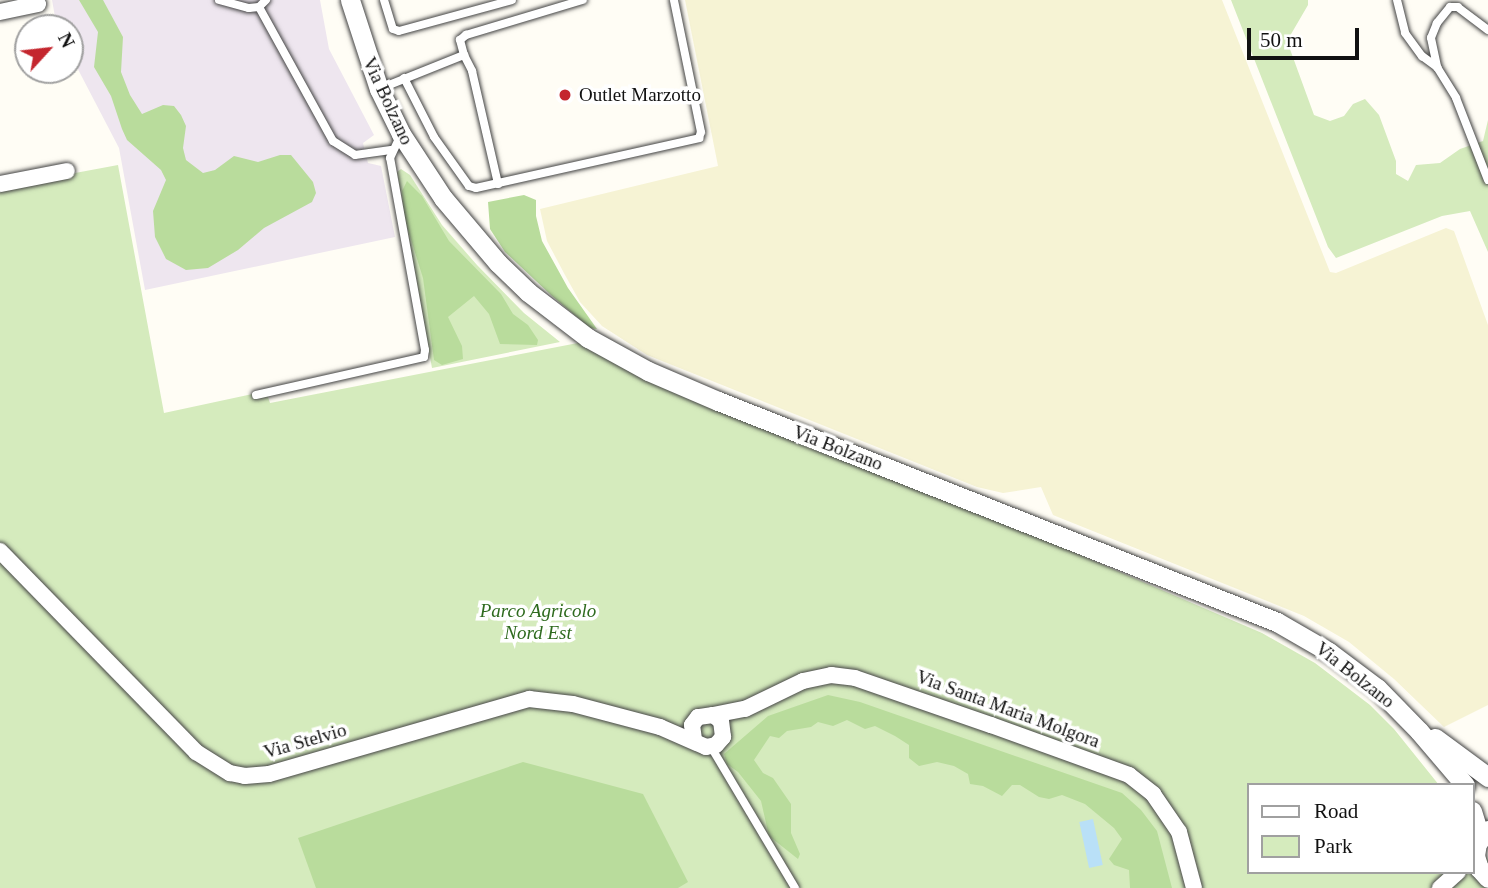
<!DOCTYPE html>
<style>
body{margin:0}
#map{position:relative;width:1488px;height:888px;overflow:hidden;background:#fffdf5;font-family:Georgia,serif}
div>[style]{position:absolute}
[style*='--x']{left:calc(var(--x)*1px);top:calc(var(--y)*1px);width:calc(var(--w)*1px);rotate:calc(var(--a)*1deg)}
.industrial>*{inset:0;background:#eee6ef}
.farmland>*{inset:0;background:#f6f3d4}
.green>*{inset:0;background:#d5ebbd}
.forest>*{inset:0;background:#b9dc9c}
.water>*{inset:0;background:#b9e0f7;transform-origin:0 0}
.roads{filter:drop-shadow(0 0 2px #444) drop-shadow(0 0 2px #444)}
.service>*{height:8px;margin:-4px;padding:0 4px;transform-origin:4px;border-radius:4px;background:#fff}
.minor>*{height:16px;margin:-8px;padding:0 8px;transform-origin:8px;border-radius:8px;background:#fff}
.tertiary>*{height:19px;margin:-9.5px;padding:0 9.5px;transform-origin:9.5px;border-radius:9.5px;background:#fff}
.dots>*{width:19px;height:19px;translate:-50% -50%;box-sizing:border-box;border:4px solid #fff;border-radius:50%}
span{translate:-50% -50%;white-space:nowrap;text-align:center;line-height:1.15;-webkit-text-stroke:7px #fff;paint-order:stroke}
.poi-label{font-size:19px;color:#111}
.left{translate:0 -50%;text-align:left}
.street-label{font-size:19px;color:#111}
.park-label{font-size:19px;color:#2f6b1f;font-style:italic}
.legend{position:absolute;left:1247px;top:783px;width:228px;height:91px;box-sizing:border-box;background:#fff;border:2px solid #a0a0a0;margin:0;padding:9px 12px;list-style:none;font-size:21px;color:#111}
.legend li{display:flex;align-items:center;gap:14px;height:35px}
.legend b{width:35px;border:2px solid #a0a0a0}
.north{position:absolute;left:14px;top:14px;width:70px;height:70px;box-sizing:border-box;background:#fff;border:2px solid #a0a0a0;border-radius:50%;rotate:63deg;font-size:19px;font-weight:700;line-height:28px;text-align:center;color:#111}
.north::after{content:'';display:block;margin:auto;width:24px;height:32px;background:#c4262e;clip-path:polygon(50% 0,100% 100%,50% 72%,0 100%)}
.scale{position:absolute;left:1247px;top:28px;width:112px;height:32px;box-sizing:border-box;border:4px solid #111;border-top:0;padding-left:9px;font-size:21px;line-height:24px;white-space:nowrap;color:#111;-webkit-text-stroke:5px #fff;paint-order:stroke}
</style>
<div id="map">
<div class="industrial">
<i style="clip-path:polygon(52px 0,320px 0,329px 49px,374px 135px,363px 143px,368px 163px,381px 166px,395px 237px,145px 290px,119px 148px,70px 54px,70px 28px,57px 28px)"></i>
</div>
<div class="farmland">
<i style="clip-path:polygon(685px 0,1222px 0,1330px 272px,1336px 273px,1446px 228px,1454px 231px,1488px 325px,1488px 705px,1444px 727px,1394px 679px,1349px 642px,1304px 616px,1053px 515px,1041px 487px,1003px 493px,977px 487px,647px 355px,602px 326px,580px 302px,565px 275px,547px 241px,540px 209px,718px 166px)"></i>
</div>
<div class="green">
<i style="clip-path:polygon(1231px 0,1308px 0,1308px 5px,1287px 41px,1314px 115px,1330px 121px,1344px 116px,1353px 104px,1365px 99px,1379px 115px,1396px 161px,1396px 174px,1408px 181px,1416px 165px,1440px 163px,1460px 149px,1483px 141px,1488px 120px,1488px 252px,1470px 211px,1442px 216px,1336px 258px,1328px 247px)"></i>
<i style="clip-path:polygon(118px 165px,164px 413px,266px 391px,270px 403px,583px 342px,1262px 633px,1315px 663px,1370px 705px,1394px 729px,1439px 785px,1248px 785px,1248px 872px,1472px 872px,1472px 835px,1488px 860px,1488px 888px,0 888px,0 187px)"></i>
<i style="clip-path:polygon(401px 169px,410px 175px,442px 225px,477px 265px,524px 313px,560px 342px,432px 368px,397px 172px)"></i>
</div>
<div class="forest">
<i style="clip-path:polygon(79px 0,103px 0,123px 37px,121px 72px,130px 95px,142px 114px,163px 105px,174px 106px,181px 115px,186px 126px,183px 148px,186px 160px,203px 173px,215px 170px,234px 156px,258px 162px,280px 155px,291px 155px,313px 182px,316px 193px,312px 202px,264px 228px,238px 250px,208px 268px,186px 270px,166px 259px,155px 237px,153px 211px,166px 180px,161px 170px,127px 140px,122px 129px,111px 96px,94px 67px,98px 32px)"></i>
<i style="clip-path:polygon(407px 181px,422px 196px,449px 241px,501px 294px,513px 314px,528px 325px,538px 340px,537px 345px,500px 344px,489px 314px,474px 296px,448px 317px,462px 346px,463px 359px,442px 365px,434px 360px,423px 278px,404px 217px,402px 191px)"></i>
<i style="clip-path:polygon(524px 195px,536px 200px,536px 216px,542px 241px,568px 288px,597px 329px,590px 328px,552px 296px,505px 252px,490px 229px,488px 202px)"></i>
<i style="clip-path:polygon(828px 695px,860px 702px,1122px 793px,1141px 810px,1157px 831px,1172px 888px,1130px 888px,1129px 870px,1114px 865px,1109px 859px,1122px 839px,1114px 828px,1085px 804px,1062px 795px,1049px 799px,1039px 797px,1020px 785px,1012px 785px,1002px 796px,983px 786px,970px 784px,968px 774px,954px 766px,937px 762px,919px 766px,909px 758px,909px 745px,895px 736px,875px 726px,865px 729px,847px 720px,833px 726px,818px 722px,811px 727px,787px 731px,779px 738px,770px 736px,754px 760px,763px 773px,773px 778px,791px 804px,791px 833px,800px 854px,798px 859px,769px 836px,761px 801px,738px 772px,727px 764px,724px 754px,768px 716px)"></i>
<i style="clip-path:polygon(523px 762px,643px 794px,688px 882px,678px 888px,316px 888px,298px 838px)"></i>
</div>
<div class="water">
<i style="left:1093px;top:819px;width:47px;height:14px;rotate:78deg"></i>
</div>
<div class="roads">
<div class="service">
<i style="--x:219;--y:0;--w:31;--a:15"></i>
<i style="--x:249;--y:8;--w:10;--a:-6"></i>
<i style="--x:259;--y:7;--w:10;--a:-45"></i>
<i style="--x:384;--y:0;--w:30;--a:73"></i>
<i style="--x:393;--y:29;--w:6;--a:18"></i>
<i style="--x:399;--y:31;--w:117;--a:-15.3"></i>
<i style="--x:1397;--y:0;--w:34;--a:76"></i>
<i style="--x:1405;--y:33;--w:29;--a:54"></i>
<i style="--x:1422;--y:56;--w:19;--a:36"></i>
<i style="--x:259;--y:7;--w:153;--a:61.1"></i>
<i style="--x:333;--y:141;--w:26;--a:32"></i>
<i style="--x:355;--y:155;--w:36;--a:-8"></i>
<i style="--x:1488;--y:30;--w:38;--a:-143"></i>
<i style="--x:1458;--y:7;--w:8;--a:180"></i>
<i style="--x:1450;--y:7;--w:21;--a:129"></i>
<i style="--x:1437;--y:23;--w:16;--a:112"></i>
<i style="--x:1431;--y:38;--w:30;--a:78"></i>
<i style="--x:1437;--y:67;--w:36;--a:58"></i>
<i style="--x:1456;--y:98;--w:88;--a:68.7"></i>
<i style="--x:464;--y:55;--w:18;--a:63"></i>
<i style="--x:472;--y:71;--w:116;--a:77"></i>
<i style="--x:404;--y:78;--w:66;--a:63"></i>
<i style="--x:434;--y:137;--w:60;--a:54.5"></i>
<i style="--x:469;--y:186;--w:7;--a:16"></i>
<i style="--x:476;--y:188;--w:229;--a:-12.6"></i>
<i style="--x:699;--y:138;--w:6;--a:-72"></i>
<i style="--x:701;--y:132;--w:135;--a:-101.6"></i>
<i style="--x:379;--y:89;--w:92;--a:-21.8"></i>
<i style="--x:464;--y:55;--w:16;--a:-105"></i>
<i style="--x:460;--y:40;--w:8;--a:-40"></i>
<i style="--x:466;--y:35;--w:122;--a:-16.7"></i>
<i style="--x:256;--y:395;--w:172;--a:-12.7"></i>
<i style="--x:424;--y:357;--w:7;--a:-82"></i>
<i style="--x:425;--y:350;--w:195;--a:-100.3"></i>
<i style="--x:390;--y:158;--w:23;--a:-65"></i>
<i style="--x:711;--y:747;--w:164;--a:59.2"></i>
</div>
<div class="minor">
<i style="--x:0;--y:12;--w:39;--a:-12"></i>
<i style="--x:0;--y:184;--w:68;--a:-11"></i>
<i style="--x:0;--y:551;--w:281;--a:45.7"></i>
<i style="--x:196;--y:752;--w:40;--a:32"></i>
<i style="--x:230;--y:773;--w:15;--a:11"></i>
<i style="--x:245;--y:776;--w:24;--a:-5"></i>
<i style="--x:269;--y:774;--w:271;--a:-16.1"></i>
<i style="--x:529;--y:699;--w:44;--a:6.5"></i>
<i style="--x:573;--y:704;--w:90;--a:14.8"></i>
<i style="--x:660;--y:727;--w:50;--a:23.5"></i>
<i style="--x:706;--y:747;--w:10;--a:-11"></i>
<i style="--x:716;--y:745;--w:11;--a:-49"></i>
<i style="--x:723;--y:737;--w:16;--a:-97"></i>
<i style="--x:721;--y:721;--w:10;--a:-143"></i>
<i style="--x:713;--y:715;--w:15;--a:172"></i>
<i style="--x:698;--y:717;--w:10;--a:127"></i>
<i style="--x:692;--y:725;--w:15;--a:82"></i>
<i style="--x:713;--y:715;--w:33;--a:-11"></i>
<i style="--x:745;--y:709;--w:64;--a:-25.8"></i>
<i style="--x:803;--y:681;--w:29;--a:-12"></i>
<i style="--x:831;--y:675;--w:24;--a:7"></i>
<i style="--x:855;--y:678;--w:144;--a:19.1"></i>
<i style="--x:991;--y:725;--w:147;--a:19.9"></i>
<i style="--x:1129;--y:775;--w:31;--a:38"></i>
<i style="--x:1153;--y:794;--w:46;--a:55.6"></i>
<i style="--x:1179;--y:832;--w:58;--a:75"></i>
<i style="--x:1440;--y:888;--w:24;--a:-42"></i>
</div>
<div class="tertiary">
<i style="--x:350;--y:0;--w:94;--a:72"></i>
<i style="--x:379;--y:89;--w:50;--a:63.9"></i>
<i style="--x:401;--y:134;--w:77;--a:56.7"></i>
<i style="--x:443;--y:198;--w:85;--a:49.8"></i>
<i style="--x:498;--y:263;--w:42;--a:44"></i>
<i style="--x:528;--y:292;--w:76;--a:37.5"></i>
<i style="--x:588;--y:338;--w:68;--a:28.8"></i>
<i style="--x:648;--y:371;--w:76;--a:23.2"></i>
<i style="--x:718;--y:401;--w:601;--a:21.57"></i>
<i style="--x:1277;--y:622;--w:60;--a:30"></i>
<i style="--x:1329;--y:652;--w:60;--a:36.9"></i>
<i style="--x:1377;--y:688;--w:60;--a:45.7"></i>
<i style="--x:1419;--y:731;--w:71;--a:49.6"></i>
<i style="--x:1435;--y:738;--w:66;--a:36.3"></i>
<i style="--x:1472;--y:811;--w:28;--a:73"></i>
<i style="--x:1488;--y:830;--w:17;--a:130"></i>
<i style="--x:1477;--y:843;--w:13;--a:99"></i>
<i style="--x:1475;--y:856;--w:13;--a:72"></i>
<i style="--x:1479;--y:868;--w:13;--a:48"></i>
</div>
</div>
<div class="dots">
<i style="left:565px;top:95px;background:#c4262e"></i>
</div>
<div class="poi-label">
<span class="left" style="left:579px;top:95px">Outlet Marzotto</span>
</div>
<div class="street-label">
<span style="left:388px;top:101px;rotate:65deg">Via Bolzano</span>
<span style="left:838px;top:448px;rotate:21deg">Via Bolzano</span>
<span style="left:1355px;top:675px;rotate:38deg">Via Bolzano</span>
<span style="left:1008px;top:709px;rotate:20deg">Via Santa Maria Molgora</span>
<span style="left:305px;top:741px;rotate:-16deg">Via Stelvio</span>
</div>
<div class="park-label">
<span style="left:538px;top:622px">Parco Agricolo<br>Nord Est</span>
</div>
<ul class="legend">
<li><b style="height:9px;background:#fff"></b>Road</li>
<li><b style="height:19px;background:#d5ebbd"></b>Park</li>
</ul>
<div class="north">N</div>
<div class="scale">50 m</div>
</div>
